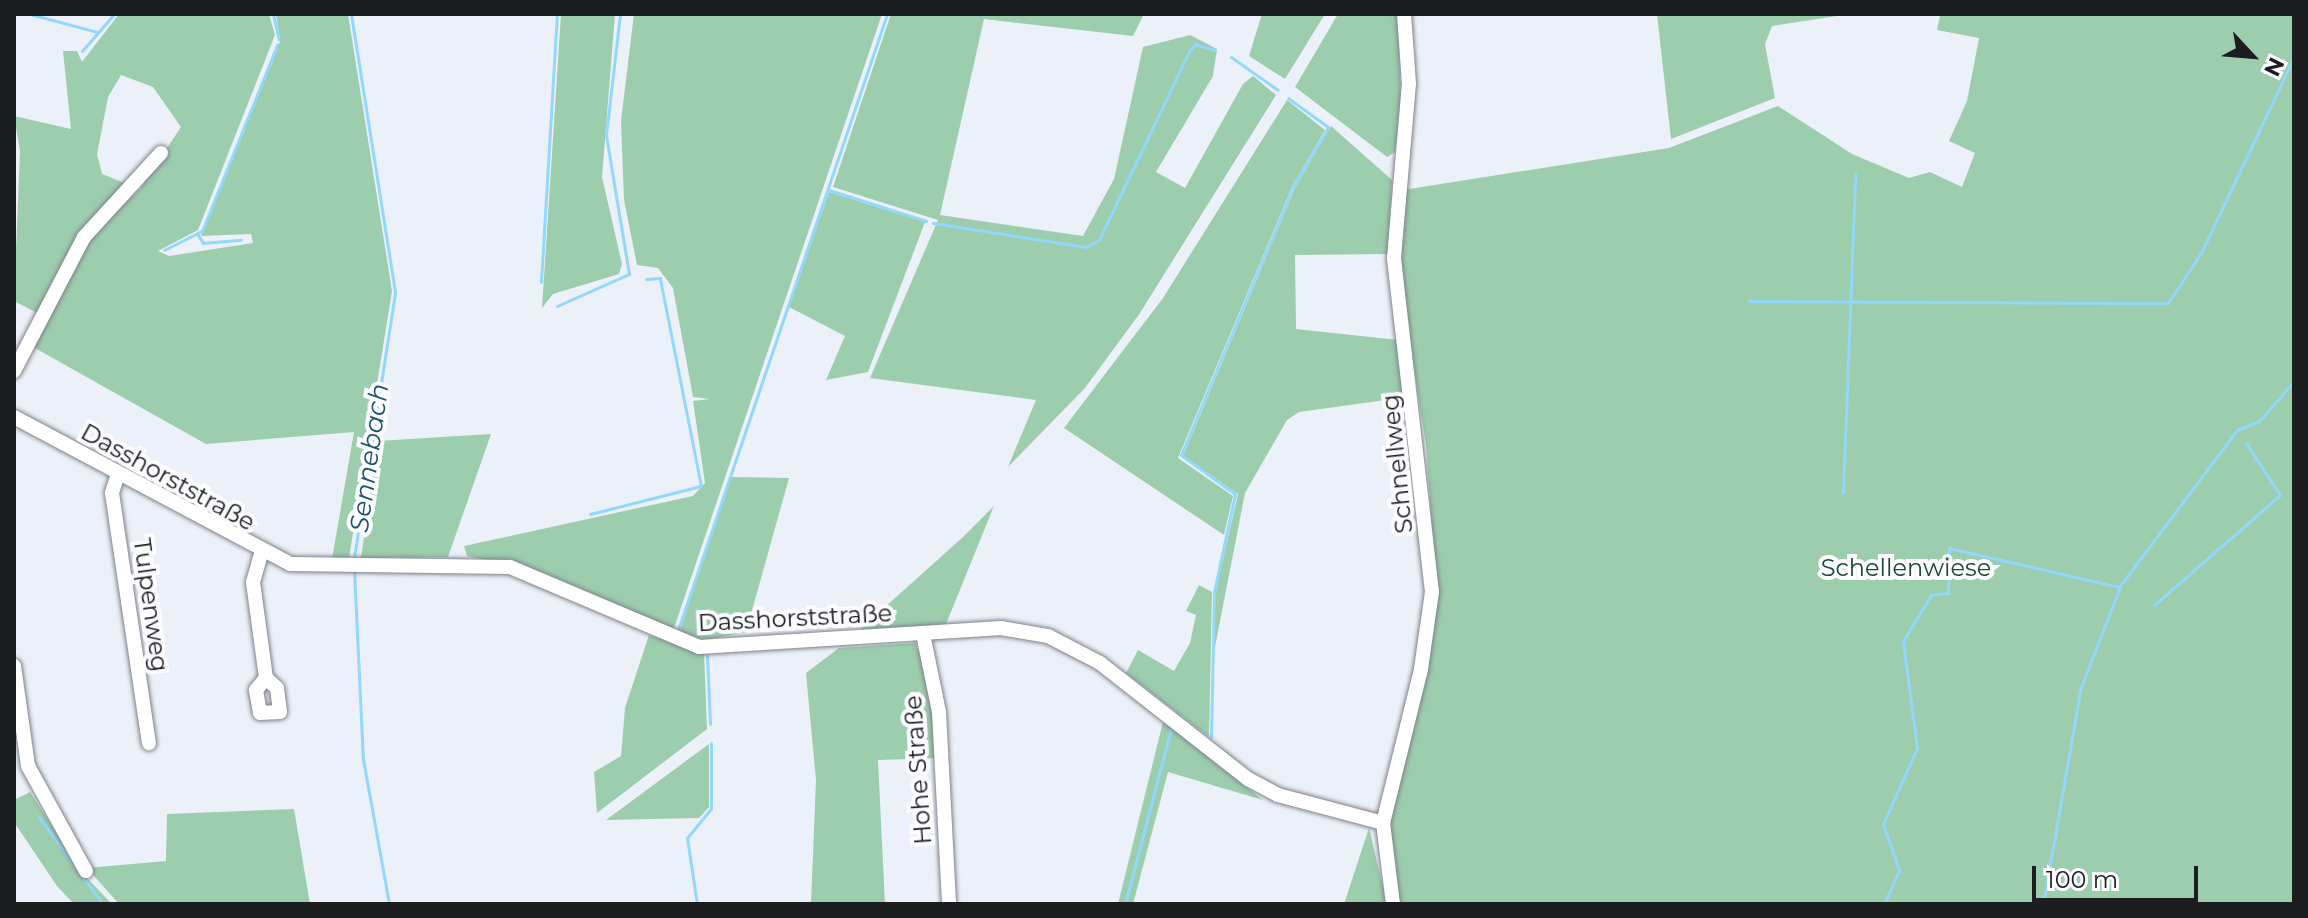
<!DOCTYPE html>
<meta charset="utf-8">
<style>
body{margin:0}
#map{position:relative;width:2308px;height:918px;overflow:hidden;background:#ecf0f9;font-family:Montserrat,sans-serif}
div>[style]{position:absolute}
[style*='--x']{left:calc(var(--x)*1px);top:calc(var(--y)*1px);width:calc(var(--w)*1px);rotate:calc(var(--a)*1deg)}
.green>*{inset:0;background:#9ccdad}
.stream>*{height:3px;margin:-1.5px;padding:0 1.5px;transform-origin:1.5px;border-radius:1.5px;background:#92d8fc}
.roads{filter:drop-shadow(0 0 2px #7e8289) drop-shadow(0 0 2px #7e8289)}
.minor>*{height:14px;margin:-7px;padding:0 7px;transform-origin:7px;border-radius:7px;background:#fff}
span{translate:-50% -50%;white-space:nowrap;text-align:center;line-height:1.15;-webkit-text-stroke:8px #fdfdff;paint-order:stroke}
.street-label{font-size:24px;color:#1b1d1f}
.park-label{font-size:24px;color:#1b4c31}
.water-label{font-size:26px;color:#1b526b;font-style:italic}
.frame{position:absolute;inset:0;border:16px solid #1b1d1f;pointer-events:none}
.north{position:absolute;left:2212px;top:16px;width:80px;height:80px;-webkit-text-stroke:6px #fdfdff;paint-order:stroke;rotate:116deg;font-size:22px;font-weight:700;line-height:32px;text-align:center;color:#1b1d1f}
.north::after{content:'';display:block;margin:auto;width:28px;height:36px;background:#1b1d1f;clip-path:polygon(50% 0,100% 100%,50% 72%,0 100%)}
.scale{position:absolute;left:2032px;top:866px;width:166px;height:36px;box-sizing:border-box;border:4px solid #1b1d1f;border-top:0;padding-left:10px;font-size:24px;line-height:28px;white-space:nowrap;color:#1b1d1f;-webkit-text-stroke:6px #fdfdff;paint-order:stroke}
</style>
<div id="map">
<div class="green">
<i style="clip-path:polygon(119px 14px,269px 14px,275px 35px,198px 230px,158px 251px,169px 256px,253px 243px,251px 234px,201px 236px,280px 42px,276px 14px,348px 14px,392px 291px,349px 558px,332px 559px,354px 432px,206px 444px,33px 347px,87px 240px,140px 189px,181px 127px,153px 87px,121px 75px,108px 97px,97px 154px,102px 174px,127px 184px,79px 234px,37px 313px,14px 301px,20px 151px,14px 116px,71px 129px,63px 51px,77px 51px,82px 62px)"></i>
<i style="clip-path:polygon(561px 14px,615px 14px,602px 177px,622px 264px,619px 274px,553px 294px,542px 308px)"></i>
<i style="clip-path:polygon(634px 14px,882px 14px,672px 634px,547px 574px,467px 556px,464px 546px,693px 496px,705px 483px,693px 401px,710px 399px,693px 397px,673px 288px,658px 268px,637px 265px,624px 200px,621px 121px)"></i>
<i style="clip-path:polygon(891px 14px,1144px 14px,1133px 36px,984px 19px,940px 215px,1083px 236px,1114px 179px,1143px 47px,1190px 35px,1217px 49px,1213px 76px,1156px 172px,1185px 188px,1243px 84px,1253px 76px,1276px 95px,1140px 313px,1085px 388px,1008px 467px,1036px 400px,870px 378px,938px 220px,833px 187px)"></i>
<i style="clip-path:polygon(1262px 14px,1325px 14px,1285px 79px,1249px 56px)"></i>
<i style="clip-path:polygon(1338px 14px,1398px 14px,1401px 108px,1395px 152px,1387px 157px,1295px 87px)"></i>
<i style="clip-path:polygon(1657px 14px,1850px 14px,1772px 26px,1765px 44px,1775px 98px,1671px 139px)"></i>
<i style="clip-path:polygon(1880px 14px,2294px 14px,2294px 904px,1399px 904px,1389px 828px,1427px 669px,1437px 595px,1426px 445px,1401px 284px,1403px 190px,1669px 148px,1778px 106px,1852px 154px,1909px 178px,1930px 172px,1962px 187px,1975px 153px,1949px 141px,1967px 101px,1979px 38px,1937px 30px,1940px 16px)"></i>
<i style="clip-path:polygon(1287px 100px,1325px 130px,1292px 187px,1178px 458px,1233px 496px,1224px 535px,1064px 428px,1163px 298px)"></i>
<i style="clip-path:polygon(1331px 126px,1392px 180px,1388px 254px,1295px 255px,1296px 329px,1398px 340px,1407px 397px,1299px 412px,1287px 420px,1245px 493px,1215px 647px,1215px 594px,1238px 494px,1183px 456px,1295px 188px)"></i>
<i style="clip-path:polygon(829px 192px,925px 222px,868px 372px,826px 380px,845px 336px,789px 307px)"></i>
<i style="clip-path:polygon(491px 434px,448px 557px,361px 558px,378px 441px)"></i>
<i style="clip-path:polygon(731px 477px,789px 478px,746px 632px,701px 641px,678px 636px)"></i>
<i style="clip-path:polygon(994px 506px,946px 624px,855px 634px,963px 537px)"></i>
<i style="clip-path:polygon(1199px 585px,1212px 592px,1209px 737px,1126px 673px,1138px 650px,1174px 671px,1190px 643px,1196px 615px,1186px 611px)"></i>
<i style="clip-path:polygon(649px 635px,704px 653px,707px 729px,597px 813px,594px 772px,621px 756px,625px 708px)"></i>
<i style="clip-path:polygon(915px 643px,929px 676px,937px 758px,878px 760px,885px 904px,811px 904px,816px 780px,806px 673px,839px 648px)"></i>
<i style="clip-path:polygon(1163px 722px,1263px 800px,1168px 772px,1133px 904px,1118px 904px)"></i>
<i style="clip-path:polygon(709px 744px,709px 807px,699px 818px,606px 820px)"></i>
<i style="clip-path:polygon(30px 792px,82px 873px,112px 904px,74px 904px,57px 886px,14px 822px,14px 800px)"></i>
<i style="clip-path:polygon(294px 809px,310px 904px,119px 904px,87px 868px,166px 861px,167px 814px)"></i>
<i style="clip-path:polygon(1369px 828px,1387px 904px,1344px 904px)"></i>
</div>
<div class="stream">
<i style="--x:30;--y:14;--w:69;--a:15"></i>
<i style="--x:273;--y:14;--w:26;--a:77"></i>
<i style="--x:351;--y:14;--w:282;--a:81"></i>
<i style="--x:395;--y:293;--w:269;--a:98.8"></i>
<i style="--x:82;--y:51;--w:49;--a:-49.1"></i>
<i style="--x:1231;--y:57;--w:57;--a:35.1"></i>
<i style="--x:829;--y:190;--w:102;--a:17.7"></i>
<i style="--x:933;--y:223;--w:155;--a:8.9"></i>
<i style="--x:1086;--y:247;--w:15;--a:-28"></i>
<i style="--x:1099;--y:240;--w:209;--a:-64.5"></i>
<i style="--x:1189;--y:51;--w:9;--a:-49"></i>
<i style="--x:1195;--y:44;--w:21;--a:17"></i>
<i style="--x:198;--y:235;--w:9;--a:58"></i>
<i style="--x:203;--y:243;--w:38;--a:-5"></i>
<i style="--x:164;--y:250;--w:42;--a:-26.6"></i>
<i style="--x:202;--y:231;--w:201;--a:-68"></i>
<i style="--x:541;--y:282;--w:268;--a:-86.6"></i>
<i style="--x:1749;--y:301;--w:419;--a:0.3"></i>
<i style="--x:2168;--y:303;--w:60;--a:-56.6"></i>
<i style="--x:2201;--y:253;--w:217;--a:-64.6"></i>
<i style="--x:557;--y:306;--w:79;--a:-24"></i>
<i style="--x:629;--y:274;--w:141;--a:-99.4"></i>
<i style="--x:606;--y:135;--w:122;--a:-83.4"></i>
<i style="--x:1843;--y:493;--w:319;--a:-87.8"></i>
<i style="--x:590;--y:514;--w:114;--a:-14.2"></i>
<i style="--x:701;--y:486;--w:212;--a:-101.2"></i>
<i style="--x:660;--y:278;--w:14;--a:176"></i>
<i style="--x:354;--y:570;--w:189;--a:87.3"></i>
<i style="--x:363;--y:759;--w:147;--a:79.8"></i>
<i style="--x:2154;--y:605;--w:167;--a:-41.1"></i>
<i style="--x:2280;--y:495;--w:62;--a:-123.2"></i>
<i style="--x:677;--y:633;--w:654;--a:-71.26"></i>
<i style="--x:707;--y:655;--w:69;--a:87.5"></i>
<i style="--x:1211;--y:737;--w:145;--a:-88.8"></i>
<i style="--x:1214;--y:592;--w:100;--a:-77.9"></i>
<i style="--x:1235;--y:494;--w:67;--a:-144.2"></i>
<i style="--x:1181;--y:455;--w:290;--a:-67.3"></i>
<i style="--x:1293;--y:187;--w:69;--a:-59.7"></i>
<i style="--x:1328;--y:127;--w:49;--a:-144.1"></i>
<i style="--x:39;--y:817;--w:108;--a:53.7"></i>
<i style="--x:697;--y:904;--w:67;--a:-98.6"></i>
<i style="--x:687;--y:838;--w:38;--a:-51"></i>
<i style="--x:711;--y:808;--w:65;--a:-90"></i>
<i style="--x:1125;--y:904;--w:181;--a:-75.3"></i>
<i style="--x:1884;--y:904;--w:37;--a:-66"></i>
<i style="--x:1899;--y:870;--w:49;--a:-109.2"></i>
<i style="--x:1883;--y:824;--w:83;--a:-65.9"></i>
<i style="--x:1917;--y:748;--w:108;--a:-97.5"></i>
<i style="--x:1903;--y:641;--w:54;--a:-58.7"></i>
<i style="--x:1931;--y:595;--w:17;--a:-7"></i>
<i style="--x:1948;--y:593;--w:45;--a:-88.7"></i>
<i style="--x:1949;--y:548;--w:174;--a:12.9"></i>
<i style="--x:2119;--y:587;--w:196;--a:-53.1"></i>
<i style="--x:2237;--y:430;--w:24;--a:-22"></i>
<i style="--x:2259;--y:421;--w:53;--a:-48.8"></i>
<i style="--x:2043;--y:904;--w:220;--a:-80.1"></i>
<i style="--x:2081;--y:687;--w:107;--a:-68.7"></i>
</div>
<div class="roads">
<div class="minor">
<i style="--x:14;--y:371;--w:151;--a:-62.4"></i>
<i style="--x:84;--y:237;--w:114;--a:-47.5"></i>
<i style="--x:14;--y:417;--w:313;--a:28"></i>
<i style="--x:290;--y:564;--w:220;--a:0.8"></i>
<i style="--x:510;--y:567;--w:205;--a:22.9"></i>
<i style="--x:699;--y:647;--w:303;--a:-3.6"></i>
<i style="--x:1001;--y:628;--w:48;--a:9.7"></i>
<i style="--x:1048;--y:636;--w:59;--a:27.4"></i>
<i style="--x:1100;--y:663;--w:188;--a:38.1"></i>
<i style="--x:1248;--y:779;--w:34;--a:28"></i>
<i style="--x:1278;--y:795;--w:109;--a:14.9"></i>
<i style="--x:118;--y:474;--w:20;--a:108"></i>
<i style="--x:112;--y:493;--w:253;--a:81.6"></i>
<i style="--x:261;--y:554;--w:29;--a:106"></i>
<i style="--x:253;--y:582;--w:97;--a:82.3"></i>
<i style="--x:266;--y:678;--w:16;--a:130"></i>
<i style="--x:256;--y:690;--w:23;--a:80"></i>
<i style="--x:260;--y:713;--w:20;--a:-3"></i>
<i style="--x:280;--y:712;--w:24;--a:-97"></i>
<i style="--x:277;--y:688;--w:15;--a:-138"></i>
<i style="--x:923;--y:634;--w:80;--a:78.4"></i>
<i style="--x:939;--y:712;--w:192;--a:87"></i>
<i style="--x:14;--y:666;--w:101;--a:82"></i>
<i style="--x:28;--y:766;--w:120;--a:61.1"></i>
<i style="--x:1393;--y:904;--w:82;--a:-97"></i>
<i style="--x:1383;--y:823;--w:159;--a:-76.1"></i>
<i style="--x:1421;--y:669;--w:78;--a:-81.9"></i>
<i style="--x:1432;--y:592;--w:336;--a:-96.5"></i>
<i style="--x:1394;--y:258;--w:175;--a:-85.1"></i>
<i style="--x:1409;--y:84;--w:70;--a:-94.1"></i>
</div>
</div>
<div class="street-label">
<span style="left:1397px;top:464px;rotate:-96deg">Schnellweg</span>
<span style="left:168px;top:477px;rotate:29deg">Dasshorststraße</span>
<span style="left:151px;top:605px;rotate:82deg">Tulpenweg</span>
<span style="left:795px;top:618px;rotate:-3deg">Dasshorststraße</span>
<span style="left:918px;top:770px;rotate:-94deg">Hohe Straße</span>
</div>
<div class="park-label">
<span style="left:1906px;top:568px">Schellenwiese</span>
</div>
<div class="water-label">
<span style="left:370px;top:458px;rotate:-82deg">Sennebach</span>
</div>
<div class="frame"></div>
<div class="north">N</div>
<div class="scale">100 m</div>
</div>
